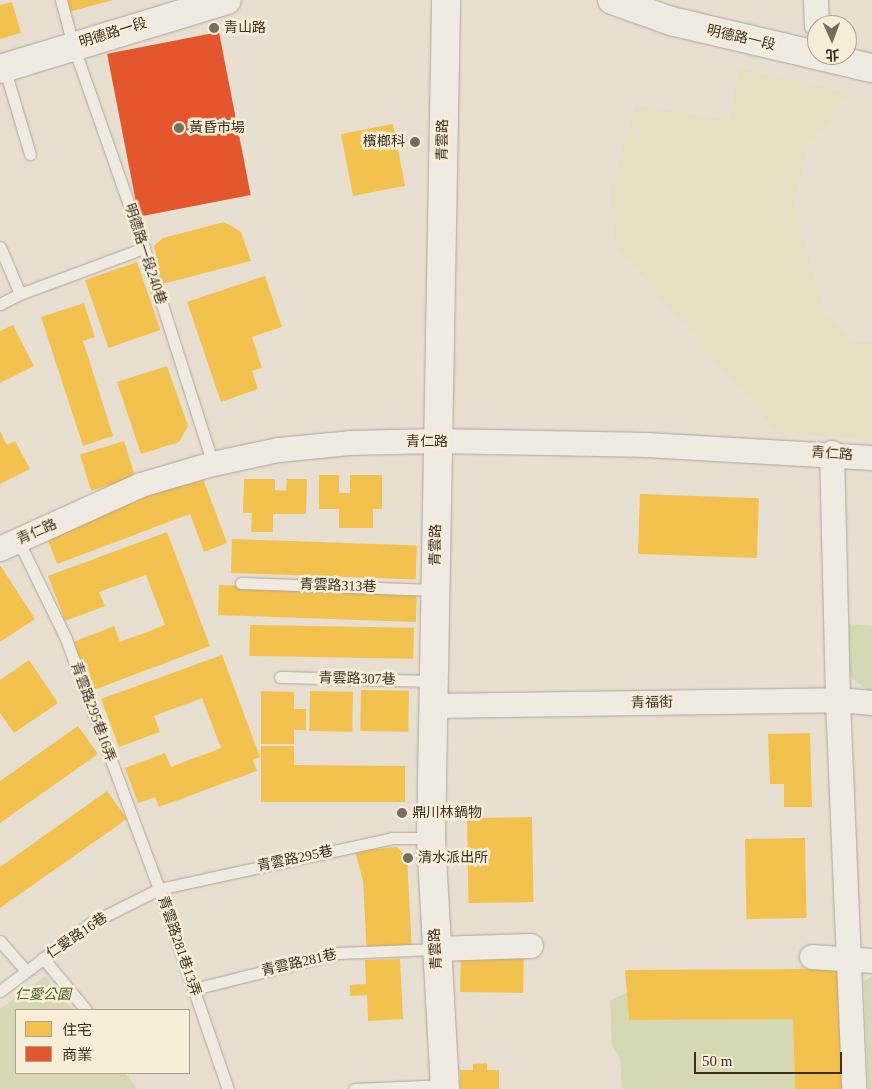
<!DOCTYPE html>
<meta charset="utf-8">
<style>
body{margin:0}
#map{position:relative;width:872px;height:1089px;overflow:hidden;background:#e7e0d1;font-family:"Times New Roman","Noto Sans TC",serif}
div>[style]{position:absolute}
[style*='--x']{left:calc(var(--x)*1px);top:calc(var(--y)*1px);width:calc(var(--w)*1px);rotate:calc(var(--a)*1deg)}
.farmland>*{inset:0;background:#e6dfc2}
.green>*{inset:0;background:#d6d7b3}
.homes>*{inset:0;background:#f2c14e;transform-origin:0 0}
.shops>*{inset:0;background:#e4572e;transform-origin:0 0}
.roads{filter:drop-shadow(0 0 1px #ada599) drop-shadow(0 0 1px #ada599)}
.service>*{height:11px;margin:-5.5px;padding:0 5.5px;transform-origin:5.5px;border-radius:5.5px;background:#efebe3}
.minor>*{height:24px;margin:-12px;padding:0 12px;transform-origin:12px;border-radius:12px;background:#efebe3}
.tertiary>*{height:28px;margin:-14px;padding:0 14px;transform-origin:14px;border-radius:14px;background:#efebe3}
.dots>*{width:14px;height:14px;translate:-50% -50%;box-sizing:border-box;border:2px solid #f7eed8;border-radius:50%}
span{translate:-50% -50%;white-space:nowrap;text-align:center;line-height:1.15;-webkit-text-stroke:5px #f7eed8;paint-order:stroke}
.poi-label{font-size:14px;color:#3d2e20}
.left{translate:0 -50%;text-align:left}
.right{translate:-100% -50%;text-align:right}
.street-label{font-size:14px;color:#3d2e20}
.park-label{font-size:14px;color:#4d5a26;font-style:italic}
.legend{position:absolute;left:15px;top:1009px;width:175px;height:65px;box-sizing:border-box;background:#f7eed8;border:1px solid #ada18e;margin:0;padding:6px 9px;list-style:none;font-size:15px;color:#3d2e20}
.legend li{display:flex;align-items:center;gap:10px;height:25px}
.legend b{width:25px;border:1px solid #ada18e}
.north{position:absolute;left:807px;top:15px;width:50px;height:50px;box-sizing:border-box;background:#f7eed8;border:1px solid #ada18e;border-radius:50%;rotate:178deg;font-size:14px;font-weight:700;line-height:20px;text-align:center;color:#3d2e20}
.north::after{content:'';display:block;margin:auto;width:18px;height:22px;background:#786c5e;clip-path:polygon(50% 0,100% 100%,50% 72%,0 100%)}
.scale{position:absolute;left:694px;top:1052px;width:148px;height:22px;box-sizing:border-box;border:2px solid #3d2e20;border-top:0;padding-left:6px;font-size:15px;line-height:18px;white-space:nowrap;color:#3d2e20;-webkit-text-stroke:4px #f7eed8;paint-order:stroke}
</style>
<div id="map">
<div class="farmland">
<i style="clip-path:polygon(739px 68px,850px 93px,807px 150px,794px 203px,824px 310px,850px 341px,872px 343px,872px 440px,777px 432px,616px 247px,609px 192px,636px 105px,729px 121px)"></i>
</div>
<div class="green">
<i style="clip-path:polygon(849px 624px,872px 626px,872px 695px,849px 675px)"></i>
<i style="clip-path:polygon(45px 976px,73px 1010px,16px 1010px,16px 1073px,125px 1073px,138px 1089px,0 1089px,0 1009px)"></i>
<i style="clip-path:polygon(872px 976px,872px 1089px,868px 1089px,864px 982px)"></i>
<i style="clip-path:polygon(627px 992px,629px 1020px,793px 1019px,795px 1089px,622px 1089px,620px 1058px,612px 1046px,610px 1001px)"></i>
</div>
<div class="homes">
<i style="clip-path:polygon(66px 0,113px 0,69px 12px)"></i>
<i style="clip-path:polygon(12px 2px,21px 33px,0 39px,0 5px)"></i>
<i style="left:393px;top:124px;width:63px;height:53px;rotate:79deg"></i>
<i style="clip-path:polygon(224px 222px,241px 232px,251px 261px,162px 284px,154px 246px,163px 238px)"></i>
<i style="left:137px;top:262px;width:72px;height:55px;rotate:71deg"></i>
<i style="clip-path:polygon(265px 276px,282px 327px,252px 337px,262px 368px,252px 371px,258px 389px,221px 402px,187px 302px)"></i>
<i style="clip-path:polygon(84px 303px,95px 337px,83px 341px,113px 436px,83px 446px,41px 317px)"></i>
<i style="clip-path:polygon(13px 325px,34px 366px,0 383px,0 331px)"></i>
<i style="clip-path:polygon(167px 366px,188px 426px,179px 442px,141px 454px,117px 382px)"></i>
<i style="clip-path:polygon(0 431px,7px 445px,15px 441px,30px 469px,0 484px)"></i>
<i style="left:124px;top:441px;width:38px;height:46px;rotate:73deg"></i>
<i style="clip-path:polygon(200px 471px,227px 543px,204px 552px,190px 514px,57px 564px,44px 530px)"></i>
<i style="clip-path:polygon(319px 475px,339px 475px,339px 493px,350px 493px,350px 475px,382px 475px,382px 509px,373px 509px,373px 528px,339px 528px,339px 509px,319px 509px)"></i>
<i style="clip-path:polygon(244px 479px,275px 479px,275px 490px,286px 491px,287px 479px,307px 479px,306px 514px,273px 514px,273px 532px,251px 532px,252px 513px,243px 513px)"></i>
<i style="left:640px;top:494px;width:119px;height:60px;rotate:2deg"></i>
<i style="clip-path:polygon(167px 532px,210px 646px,91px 691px,73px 642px,114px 626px,120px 642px,165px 625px,146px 575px,99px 592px,105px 606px,65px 621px,48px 576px)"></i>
<i style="left:232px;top:539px;width:185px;height:34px;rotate:2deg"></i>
<i style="clip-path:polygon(0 565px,35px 619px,0 642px)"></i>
<i style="left:219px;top:585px;width:198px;height:30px;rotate:2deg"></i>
<i style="left:250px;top:625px;width:164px;height:31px;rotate:1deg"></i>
<i style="clip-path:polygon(222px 655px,260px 757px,253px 760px,257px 771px,159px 807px,155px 797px,138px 803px,125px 768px,165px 753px,171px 767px,221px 748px,202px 698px,154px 716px,160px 732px,119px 747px,101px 699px)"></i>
<i style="clip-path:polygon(29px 660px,58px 703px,14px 733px,0 713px,0 680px)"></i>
<i style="left:361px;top:690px;width:48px;height:41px;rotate:1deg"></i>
<i style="clip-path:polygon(261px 691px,294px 692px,294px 709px,306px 709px,306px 730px,294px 730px,294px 744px,261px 744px)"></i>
<i style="left:310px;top:691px;width:43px;height:40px;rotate:1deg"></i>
<i style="clip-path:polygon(78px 726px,98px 754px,0 823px,0 781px)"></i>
<i style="clip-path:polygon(810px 733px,812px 807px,784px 807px,784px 784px,770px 784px,768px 734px)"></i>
<i style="clip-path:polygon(261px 746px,294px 746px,294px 765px,405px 766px,405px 802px,261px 802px)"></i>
<i style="clip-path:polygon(107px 791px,127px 819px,0 908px,0 867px)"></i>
<i style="left:532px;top:817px;width:85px;height:65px;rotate:89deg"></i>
<i style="left:805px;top:838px;width:80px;height:60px;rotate:89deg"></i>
<i style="clip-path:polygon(397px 847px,407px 857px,412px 952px,367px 955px,363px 881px,355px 851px)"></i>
<i style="left:461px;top:945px;width:63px;height:47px;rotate:1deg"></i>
<i style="clip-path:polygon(400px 959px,403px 1019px,368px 1021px,367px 995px,350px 996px,350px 985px,366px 984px,365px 960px)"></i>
<i style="clip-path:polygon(841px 969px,845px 1089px,795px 1089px,793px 1019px,629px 1020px,625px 970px)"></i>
<i style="clip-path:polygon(487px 1063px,487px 1070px,499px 1070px,499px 1089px,460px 1089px,460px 1070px,473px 1070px,473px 1064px)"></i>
</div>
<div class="shops">
<i style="left:219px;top:32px;width:166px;height:114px;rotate:79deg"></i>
</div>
<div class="roads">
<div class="service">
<i style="--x:61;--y:0;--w:47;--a:75.1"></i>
<i style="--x:73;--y:45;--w:215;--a:70.7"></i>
<i style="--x:144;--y:248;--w:227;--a:72.3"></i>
<i style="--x:4;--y:67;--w:91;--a:73.4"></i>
<i style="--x:0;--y:247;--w:51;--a:66.9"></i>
<i style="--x:0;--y:304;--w:22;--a:-27"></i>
<i style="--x:20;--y:294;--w:132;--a:-20.4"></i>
<i style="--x:18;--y:540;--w:110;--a:64.1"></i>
<i style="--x:66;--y:639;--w:267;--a:69.6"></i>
<i style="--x:159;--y:889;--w:212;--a:71"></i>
<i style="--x:241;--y:583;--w:194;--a:2.1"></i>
<i style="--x:280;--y:677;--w:154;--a:1.5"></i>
<i style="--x:0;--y:941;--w:40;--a:49"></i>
<i style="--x:43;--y:958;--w:67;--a:50.4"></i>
<i style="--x:194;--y:989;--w:148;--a:-14"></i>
<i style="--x:338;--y:953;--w:98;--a:-2.3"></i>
<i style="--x:0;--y:991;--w:114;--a:-36.8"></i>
<i style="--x:91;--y:923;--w:76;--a:-26.6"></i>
<i style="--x:159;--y:889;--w:239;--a:-12.3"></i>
<i style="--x:392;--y:838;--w:39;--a:0"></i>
<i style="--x:354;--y:1089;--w:91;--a:-2.5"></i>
</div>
<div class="minor">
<i style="--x:816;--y:0;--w:25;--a:88"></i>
<i style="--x:832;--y:453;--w:247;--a:88.6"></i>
<i style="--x:838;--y:700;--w:389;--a:87.6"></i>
<i style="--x:0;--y:549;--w:155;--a:-24.4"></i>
<i style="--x:141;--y:485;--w:75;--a:-16.3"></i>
<i style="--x:213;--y:464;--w:67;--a:-12"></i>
<i style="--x:279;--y:450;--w:71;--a:-5.6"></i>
<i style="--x:350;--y:443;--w:87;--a:-1.3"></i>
<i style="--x:437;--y:441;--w:210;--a:1.1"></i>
<i style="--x:647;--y:445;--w:225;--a:3.3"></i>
<i style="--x:433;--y:706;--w:405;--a:-0.8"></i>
<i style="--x:838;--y:700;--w:34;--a:5"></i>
<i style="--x:436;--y:949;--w:95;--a:-1.8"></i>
<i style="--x:812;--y:957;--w:60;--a:3.8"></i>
</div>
<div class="tertiary">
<i style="--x:612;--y:0;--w:63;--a:19.6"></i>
<i style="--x:671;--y:21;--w:206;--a:13.2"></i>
<i style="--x:0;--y:69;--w:237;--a:-16.9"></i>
<i style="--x:445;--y:1089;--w:251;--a:-93.2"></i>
<i style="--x:431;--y:838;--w:838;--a:-88.97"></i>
</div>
</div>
<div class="dots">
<i style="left:214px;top:28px;background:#786c5e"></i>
<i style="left:179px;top:128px;background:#786c5e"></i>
<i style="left:415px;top:142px;background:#786c5e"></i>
<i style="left:402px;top:813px;background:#786c5e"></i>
<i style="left:408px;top:858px;background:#786c5e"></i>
</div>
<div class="poi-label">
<span class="left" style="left:224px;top:28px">青山路</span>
<span class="left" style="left:189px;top:128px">黃昏市場</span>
<span class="right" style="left:405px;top:142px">檳榔科</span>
<span class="left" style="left:412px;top:813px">鼎川林鍋物</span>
<span class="left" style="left:418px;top:858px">清水派出所</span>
</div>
<div class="street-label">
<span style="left:113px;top:33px;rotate:-17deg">明德路一段</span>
<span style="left:741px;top:38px;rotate:13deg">明德路一段</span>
<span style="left:443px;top:140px;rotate:-89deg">青雲路</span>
<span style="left:145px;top:254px;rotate:72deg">明德路一段240巷</span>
<span style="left:427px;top:442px">青仁路</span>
<span style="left:832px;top:454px;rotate:4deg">青仁路</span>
<span style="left:37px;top:532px;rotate:-24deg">青仁路</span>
<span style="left:436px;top:545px;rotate:-89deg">青雲路</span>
<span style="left:338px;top:586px;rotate:2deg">青雲路313巷</span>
<span style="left:357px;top:679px;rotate:1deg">青雲路307巷</span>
<span style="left:652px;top:703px;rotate:-1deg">青福街</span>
<span style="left:93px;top:712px;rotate:70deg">青雲路295巷16弄</span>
<span style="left:295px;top:859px;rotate:-12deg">青雲路295巷</span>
<span style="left:77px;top:936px;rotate:-34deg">仁愛路16巷</span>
<span style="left:179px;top:946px;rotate:71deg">青雲路281巷13弄</span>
<span style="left:436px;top:949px;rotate:-93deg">青雲路</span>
<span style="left:299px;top:963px;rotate:-13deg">青雲路281巷</span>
</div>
<div class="park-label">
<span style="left:43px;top:995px">仁愛公園</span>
</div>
<ul class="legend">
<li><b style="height:14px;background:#f2c14e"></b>住宅</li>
<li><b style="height:14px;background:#e4572e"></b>商業</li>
</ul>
<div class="north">北</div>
<div class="scale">50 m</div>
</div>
